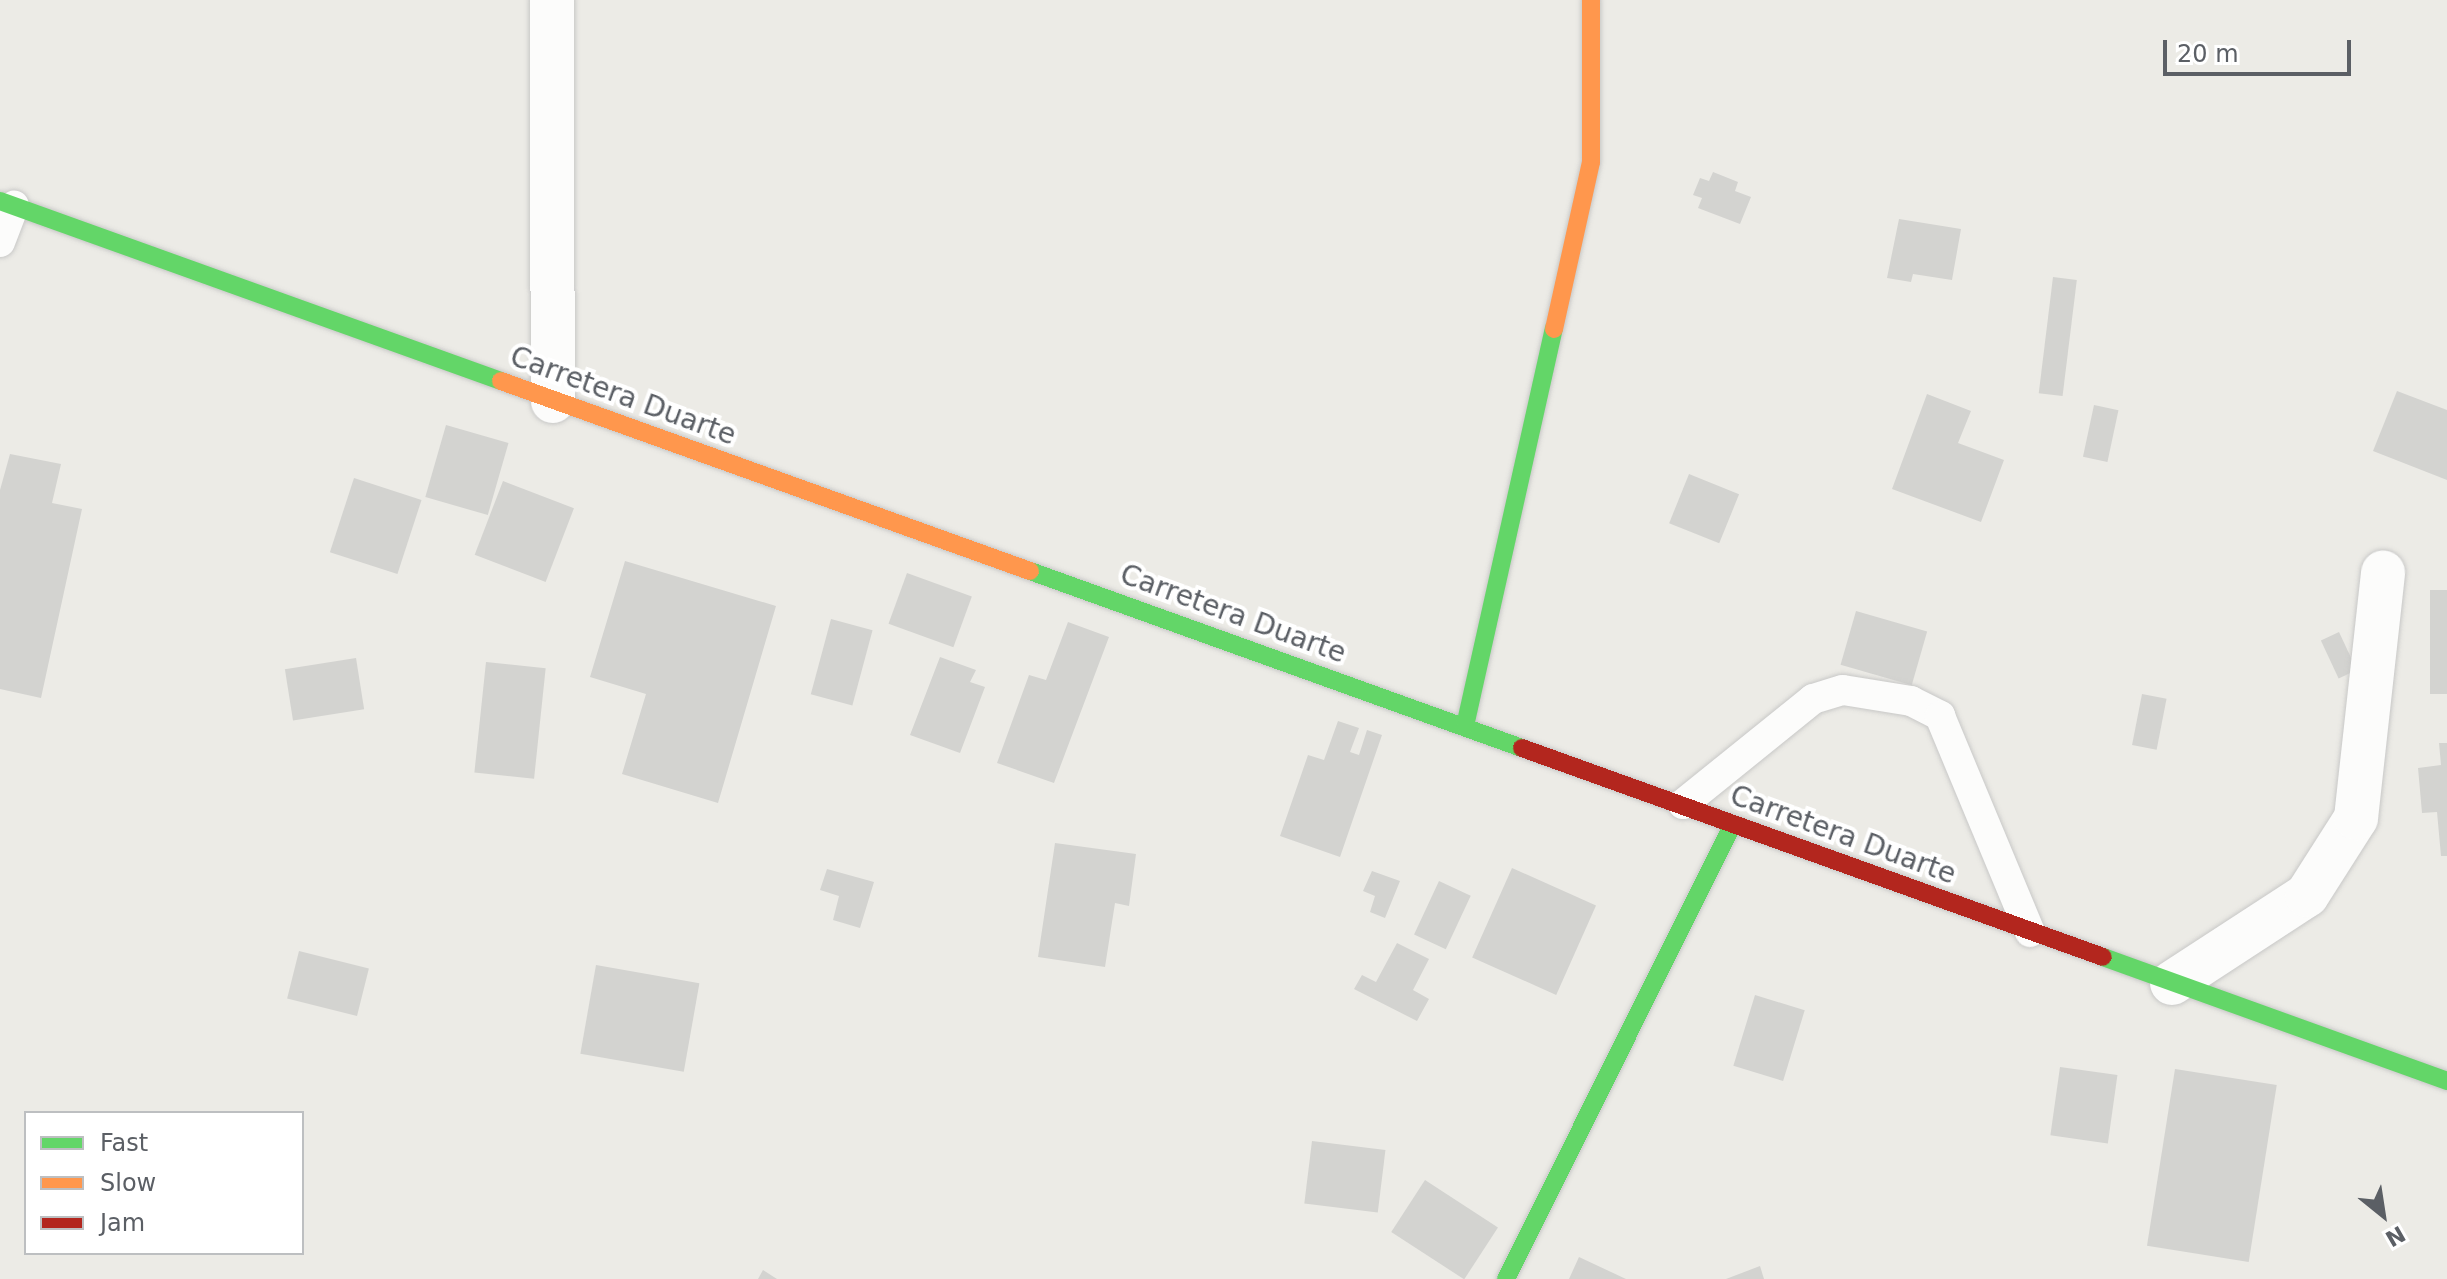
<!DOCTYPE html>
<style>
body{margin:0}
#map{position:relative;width:2447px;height:1279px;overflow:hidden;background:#ecebe6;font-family:"DejaVu Sans",sans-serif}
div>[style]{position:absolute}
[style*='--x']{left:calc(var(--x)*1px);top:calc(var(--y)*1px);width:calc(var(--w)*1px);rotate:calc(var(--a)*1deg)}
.building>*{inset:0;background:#d3d3d0;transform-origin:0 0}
.roads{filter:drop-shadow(0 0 2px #c8c8c7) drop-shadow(0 0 2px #c8c8c7)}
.lane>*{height:30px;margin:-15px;padding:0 15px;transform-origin:15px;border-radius:15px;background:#fcfcfb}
.street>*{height:44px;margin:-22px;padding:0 22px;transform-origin:22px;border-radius:22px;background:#fcfcfb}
.fast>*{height:18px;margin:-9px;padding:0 9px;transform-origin:9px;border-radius:9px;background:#63d668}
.slow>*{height:18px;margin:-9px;padding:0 9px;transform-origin:9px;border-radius:9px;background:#ff974d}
.jam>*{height:18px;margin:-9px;padding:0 9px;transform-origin:9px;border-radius:9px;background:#b3261e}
span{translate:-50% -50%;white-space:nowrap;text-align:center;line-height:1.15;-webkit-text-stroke:8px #fff;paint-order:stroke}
.street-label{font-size:28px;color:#5b5f65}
.legend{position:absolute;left:24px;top:1111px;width:280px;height:144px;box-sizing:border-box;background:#fff;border:2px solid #bdbfc1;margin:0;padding:10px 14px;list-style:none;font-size:24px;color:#5b5f65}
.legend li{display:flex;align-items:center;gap:16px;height:40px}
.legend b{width:40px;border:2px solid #bdbfc1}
.north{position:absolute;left:2343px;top:1175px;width:80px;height:80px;-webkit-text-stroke:6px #fff;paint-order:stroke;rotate:150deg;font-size:22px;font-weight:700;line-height:32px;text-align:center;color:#5b5f65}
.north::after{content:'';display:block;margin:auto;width:28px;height:36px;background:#5b5f65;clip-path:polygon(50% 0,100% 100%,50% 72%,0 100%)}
.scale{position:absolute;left:2163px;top:40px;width:188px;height:36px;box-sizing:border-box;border:4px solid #5b5f65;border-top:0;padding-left:10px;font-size:24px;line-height:28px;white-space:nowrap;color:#5b5f65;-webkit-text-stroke:6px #fff;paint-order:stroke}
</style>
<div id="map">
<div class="building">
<i style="clip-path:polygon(1713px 172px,1738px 182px,1735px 191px,1751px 197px,1740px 224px,1698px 208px,1702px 198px,1693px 195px,1700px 178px,1709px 181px)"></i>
<i style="clip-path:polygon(1899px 219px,1961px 229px,1952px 280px,1913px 274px,1911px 282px,1887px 278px)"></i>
<i style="left:2053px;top:277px;width:24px;height:117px;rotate:7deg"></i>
<i style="clip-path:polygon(2397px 391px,2447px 410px,2447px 480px,2373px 451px)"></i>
<i style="clip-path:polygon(1927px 394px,1971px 411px,1958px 443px,2004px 460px,1981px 522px,1892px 489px)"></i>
<i style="left:2094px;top:405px;width:25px;height:53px;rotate:12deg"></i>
<i style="left:446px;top:425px;width:65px;height:75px;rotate:16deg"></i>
<i style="clip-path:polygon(10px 454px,61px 464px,52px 503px,82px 509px,41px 698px,0 689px,0 490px)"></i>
<i style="left:1689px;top:474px;width:54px;height:53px;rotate:22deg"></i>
<i style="left:354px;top:478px;width:71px;height:78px;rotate:18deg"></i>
<i style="left:503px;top:481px;width:76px;height:79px;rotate:21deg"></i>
<i style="clip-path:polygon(625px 561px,776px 606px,718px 803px,622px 774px,646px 694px,590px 677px)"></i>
<i style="left:907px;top:573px;width:69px;height:54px;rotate:20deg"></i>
<i style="left:2430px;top:590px;width:17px;height:104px"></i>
<i style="left:1856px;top:611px;width:74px;height:56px;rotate:16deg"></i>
<i style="left:831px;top:619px;width:43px;height:78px;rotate:15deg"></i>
<i style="clip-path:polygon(1068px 622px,1109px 637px,1054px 783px,997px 763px,1029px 675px,1046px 680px)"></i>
<i style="left:2339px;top:632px;width:42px;height:20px;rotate:65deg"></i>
<i style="clip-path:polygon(940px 657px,976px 670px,970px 682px,985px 687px,960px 753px,910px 735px)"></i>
<i style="left:356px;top:658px;width:52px;height:72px;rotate:81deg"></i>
<i style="left:486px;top:662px;width:60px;height:111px;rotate:6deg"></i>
<i style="left:2142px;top:694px;width:25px;height:52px;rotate:11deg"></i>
<i style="clip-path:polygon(1338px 721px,1359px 728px,1350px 752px,1359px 755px,1367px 730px,1382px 735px,1340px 857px,1280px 836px,1308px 755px,1324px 760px)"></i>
<i style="clip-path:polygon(2439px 743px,2447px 743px,2447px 856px,2441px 856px,2437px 812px,2422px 813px,2418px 768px,2441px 765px)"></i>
<i style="clip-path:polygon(1055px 843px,1136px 854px,1129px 906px,1115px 903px,1105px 967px,1038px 957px)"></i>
<i style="left:1512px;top:868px;width:92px;height:98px;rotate:24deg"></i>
<i style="clip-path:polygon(827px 869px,874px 882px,860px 928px,833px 920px,839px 896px,820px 890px)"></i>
<i style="clip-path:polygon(1372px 871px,1400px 881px,1385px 918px,1370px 912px,1375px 896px,1363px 891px)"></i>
<i style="left:1439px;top:881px;width:35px;height:59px;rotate:25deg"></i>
<i style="clip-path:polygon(1397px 943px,1429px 959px,1413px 990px,1429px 999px,1417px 1021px,1354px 989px,1362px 975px,1376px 982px)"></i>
<i style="left:299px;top:951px;width:72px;height:49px;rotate:14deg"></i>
<i style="left:596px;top:965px;width:105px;height:90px;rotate:10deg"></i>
<i style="left:1755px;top:995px;width:52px;height:74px;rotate:17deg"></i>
<i style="left:2060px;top:1067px;width:58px;height:69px;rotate:8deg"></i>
<i style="left:2175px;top:1069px;width:103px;height:179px;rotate:9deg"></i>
<i style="left:1312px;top:1141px;width:74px;height:63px;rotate:7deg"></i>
<i style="left:1425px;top:1180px;width:87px;height:62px;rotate:33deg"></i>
<i style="clip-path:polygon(1579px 1257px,1626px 1279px,1569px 1279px)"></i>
<i style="clip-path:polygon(1760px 1266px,1764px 1279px,1726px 1279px)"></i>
<i style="clip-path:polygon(763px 1270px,777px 1279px,758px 1279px)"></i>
</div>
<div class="roads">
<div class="lane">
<i style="--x:0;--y:242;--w:39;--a:-69"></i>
<i style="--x:1683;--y:804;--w:167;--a:-38.9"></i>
<i style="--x:1813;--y:699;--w:31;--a:-17"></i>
<i style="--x:1843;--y:690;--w:69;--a:9.2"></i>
<i style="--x:1911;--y:701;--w:33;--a:27"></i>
<i style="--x:1940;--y:716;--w:234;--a:67.4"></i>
</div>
<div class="street">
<i style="--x:552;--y:0;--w:401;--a:89.9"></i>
<i style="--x:2172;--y:983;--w:161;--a:-33.1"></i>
<i style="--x:2307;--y:895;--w:91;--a:-57.5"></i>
<i style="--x:2356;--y:818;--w:247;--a:-83.7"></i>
</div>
<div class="fast">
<i style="--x:0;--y:201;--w:532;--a:19.76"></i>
<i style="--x:1030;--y:571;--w:523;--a:19.79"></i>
<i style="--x:1465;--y:726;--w:407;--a:-77.4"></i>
<i style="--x:2103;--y:957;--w:366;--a:19.8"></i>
<i style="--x:1506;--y:1279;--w:506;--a:-63.49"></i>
</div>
<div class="slow">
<i style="--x:1554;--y:329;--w:171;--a:-77.5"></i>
<i style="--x:1591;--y:162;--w:162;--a:-90"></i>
<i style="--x:501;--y:381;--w:562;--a:19.76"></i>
</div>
<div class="jam">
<i style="--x:1522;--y:748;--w:617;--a:19.78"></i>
</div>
</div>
<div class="street-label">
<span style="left:623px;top:396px;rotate:20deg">Carretera Duarte</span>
<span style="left:1233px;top:614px;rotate:20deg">Carretera Duarte</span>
<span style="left:1843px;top:835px;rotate:20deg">Carretera Duarte</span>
</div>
<ul class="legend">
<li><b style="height:10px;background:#63d668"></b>Fast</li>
<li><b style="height:10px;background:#ff974d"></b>Slow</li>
<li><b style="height:10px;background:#b3261e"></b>Jam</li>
</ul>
<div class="north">N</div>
<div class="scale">20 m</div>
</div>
